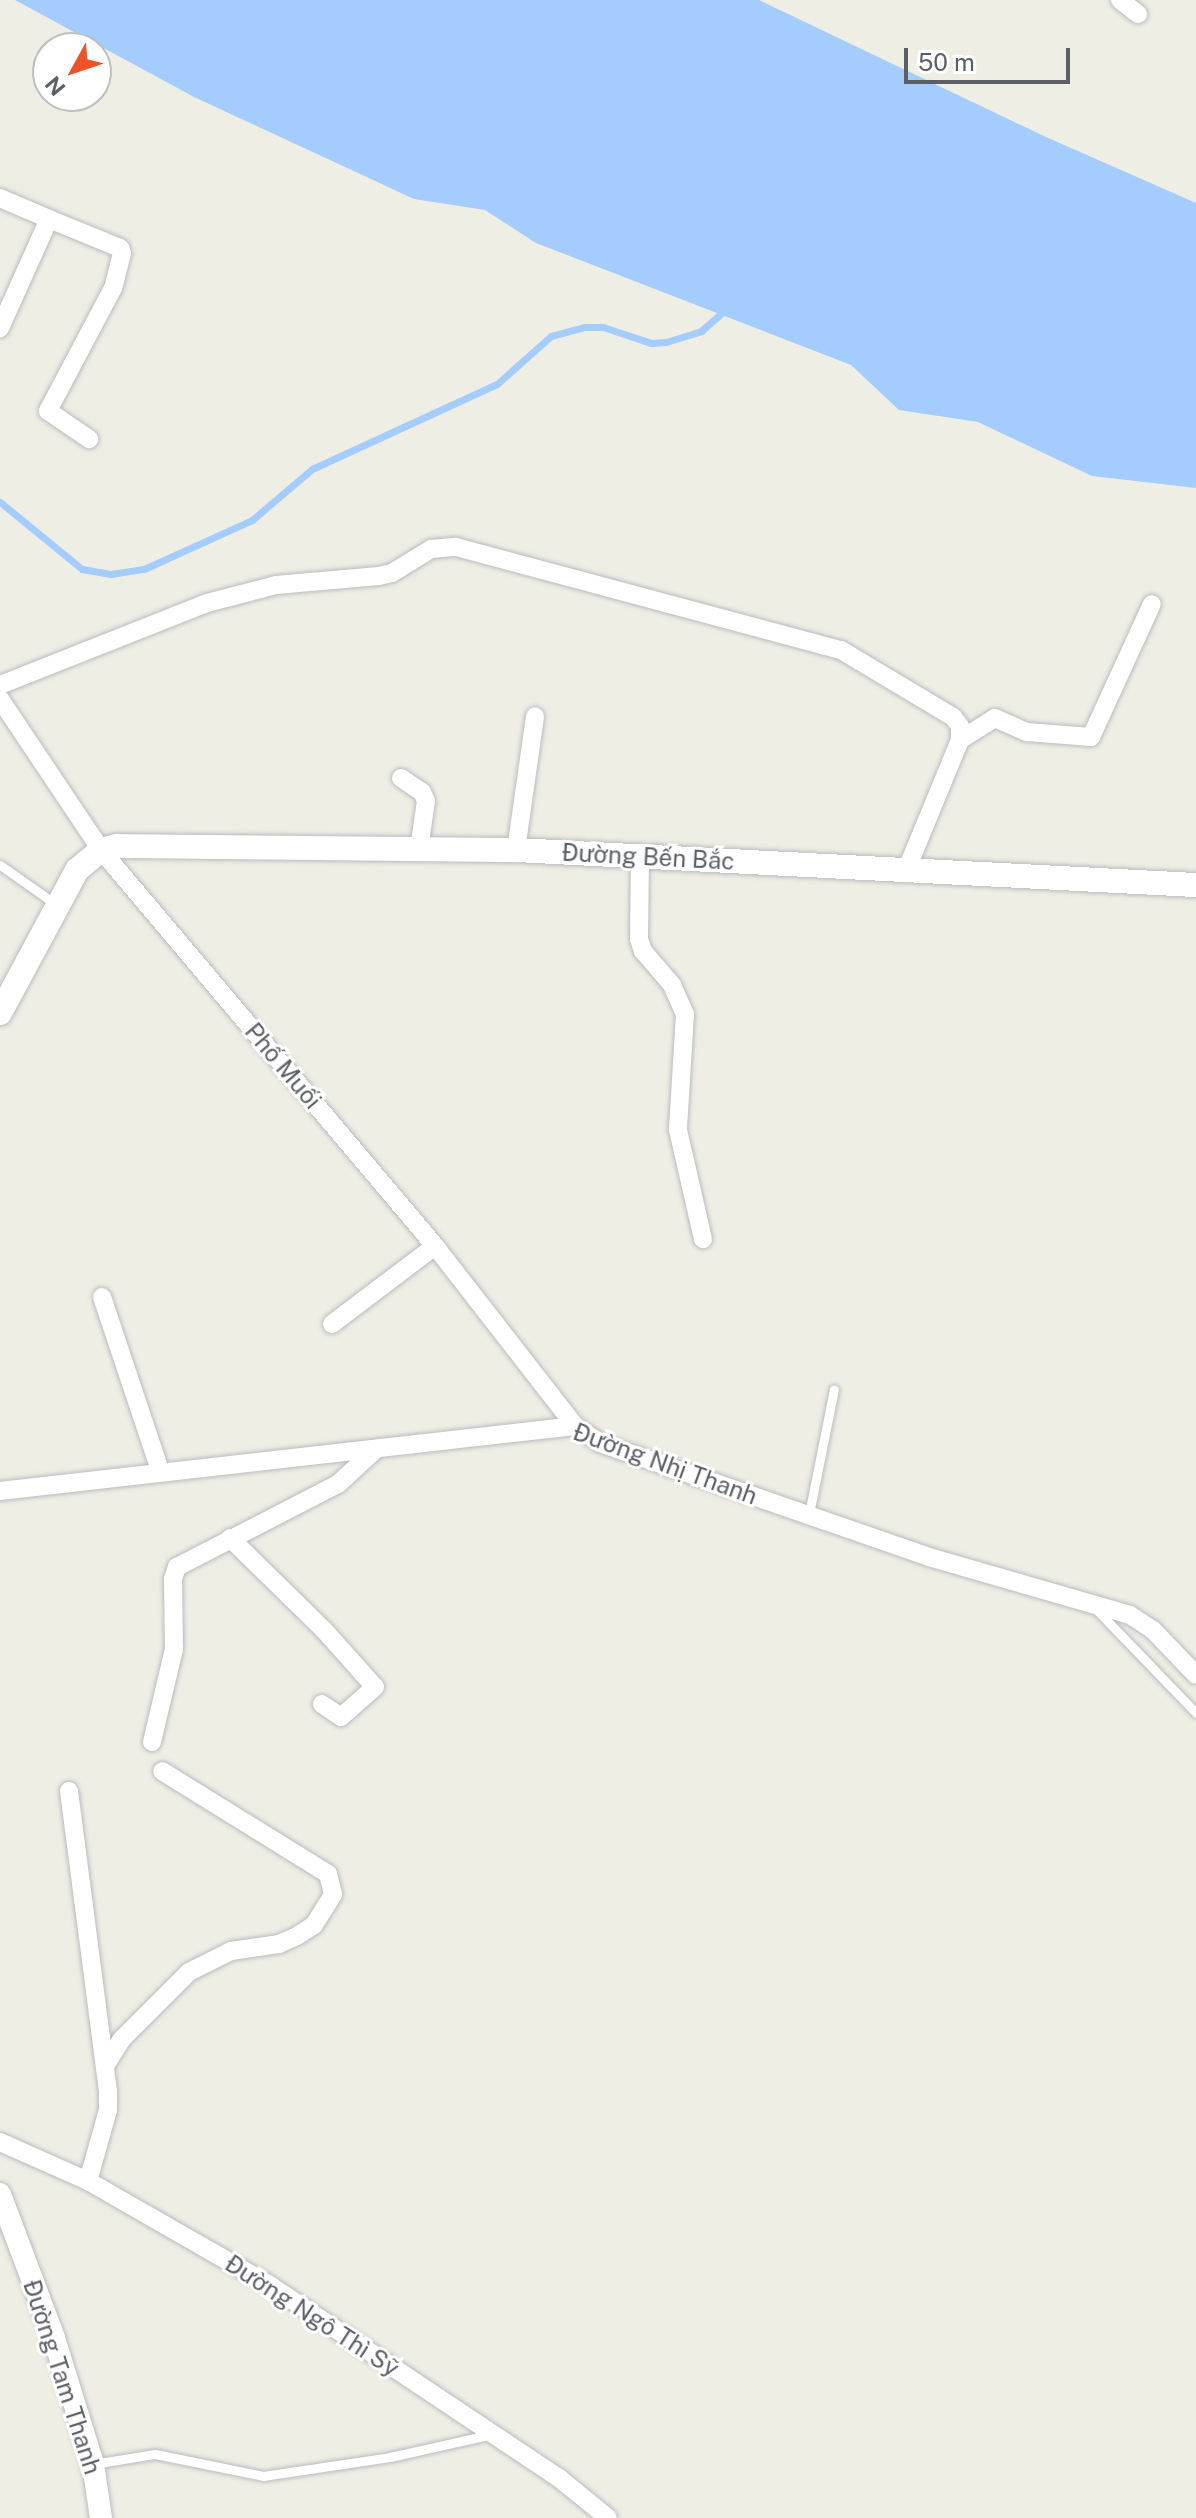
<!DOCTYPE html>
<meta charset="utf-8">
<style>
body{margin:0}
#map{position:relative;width:1196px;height:2518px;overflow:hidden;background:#efeee4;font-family:"Public Sans",sans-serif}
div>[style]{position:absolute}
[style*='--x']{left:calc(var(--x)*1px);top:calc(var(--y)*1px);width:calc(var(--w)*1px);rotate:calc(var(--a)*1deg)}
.water>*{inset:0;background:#a4ccff}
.stream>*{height:7px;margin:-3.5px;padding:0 3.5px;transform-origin:3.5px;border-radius:3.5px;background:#a4ccff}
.roads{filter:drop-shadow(0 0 2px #b9bbc0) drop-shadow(0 0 2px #b9bbc0)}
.service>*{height:9px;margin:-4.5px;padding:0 4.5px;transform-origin:4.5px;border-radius:4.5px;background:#fff}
.minor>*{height:18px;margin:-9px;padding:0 9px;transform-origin:9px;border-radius:9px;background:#fff}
.tertiary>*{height:22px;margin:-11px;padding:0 11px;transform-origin:11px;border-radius:11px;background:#fff}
.secondary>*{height:24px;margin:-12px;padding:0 12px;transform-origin:12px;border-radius:12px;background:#fff}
span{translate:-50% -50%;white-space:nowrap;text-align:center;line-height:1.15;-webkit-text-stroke:6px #fff;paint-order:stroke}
.street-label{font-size:24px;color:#5c5f65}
.north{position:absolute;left:32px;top:32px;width:80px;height:80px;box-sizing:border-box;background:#fff;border:2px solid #bebfc1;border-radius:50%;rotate:230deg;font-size:22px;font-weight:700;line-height:32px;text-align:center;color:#5c5f65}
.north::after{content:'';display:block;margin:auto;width:28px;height:36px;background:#ed522b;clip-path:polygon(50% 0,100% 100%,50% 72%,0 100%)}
.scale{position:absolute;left:904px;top:48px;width:166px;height:36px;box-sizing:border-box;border:4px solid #5c5f65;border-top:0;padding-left:10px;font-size:24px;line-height:28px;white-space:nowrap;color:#5c5f65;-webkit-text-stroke:6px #fff;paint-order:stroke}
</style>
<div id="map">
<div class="water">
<i style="clip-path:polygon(15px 0,759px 0,1046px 137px,1196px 203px,1196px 488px,1092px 476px,978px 422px,899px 410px,851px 365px,536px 243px,485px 210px,414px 199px,194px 97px)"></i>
</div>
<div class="stream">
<i style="--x:0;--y:502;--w:106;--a:39.3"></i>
<i style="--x:82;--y:569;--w:29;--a:10"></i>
<i style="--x:111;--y:574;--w:33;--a:-9"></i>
<i style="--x:144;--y:569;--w:119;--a:-24.4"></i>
<i style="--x:252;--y:520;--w:79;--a:-40.4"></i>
<i style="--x:312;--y:469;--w:204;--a:-24.7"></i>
<i style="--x:497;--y:384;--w:72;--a:-41.6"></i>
<i style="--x:551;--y:336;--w:35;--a:-15"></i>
<i style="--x:585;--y:327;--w:18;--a:0"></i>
<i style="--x:603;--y:327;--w:51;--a:18.4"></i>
<i style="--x:651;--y:343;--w:15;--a:-4"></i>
<i style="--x:666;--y:342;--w:37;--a:-17"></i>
<i style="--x:701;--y:331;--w:33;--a:-41"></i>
</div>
<div class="roads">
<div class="service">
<i style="--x:0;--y:865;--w:70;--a:35.1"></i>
<i style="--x:809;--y:1514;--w:127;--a:-78.7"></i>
<i style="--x:1096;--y:1609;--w:144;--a:46.1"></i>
<i style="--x:93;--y:2464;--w:63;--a:-9.2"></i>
<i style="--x:155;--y:2454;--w:110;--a:11.5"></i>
<i style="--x:263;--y:2476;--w:128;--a:-8.5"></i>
<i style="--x:390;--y:2457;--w:106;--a:-12.6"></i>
</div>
<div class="minor">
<i style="--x:1120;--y:0;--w:23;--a:38"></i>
<i style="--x:0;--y:198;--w:53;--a:23.2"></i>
<i style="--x:49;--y:219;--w:120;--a:114.2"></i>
<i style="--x:49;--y:219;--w:77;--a:22.2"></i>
<i style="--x:120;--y:248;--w:5;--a:68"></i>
<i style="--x:122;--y:253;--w:36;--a:104"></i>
<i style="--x:113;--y:288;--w:139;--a:117.9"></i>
<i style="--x:48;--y:411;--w:50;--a:34.3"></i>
<i style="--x:0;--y:685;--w:223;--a:-21.6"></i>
<i style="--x:207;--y:603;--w:71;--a:-14.6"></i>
<i style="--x:276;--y:585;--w:103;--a:-5"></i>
<i style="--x:379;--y:576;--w:13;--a:-13"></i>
<i style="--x:392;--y:573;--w:46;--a:-31.6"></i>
<i style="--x:431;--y:549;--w:25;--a:-5"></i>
<i style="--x:456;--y:547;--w:399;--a:15"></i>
<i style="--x:841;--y:650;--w:131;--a:30.9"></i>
<i style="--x:953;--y:717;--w:11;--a:52"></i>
<i style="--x:960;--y:726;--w:14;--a:90"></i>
<i style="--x:960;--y:740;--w:142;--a:112.4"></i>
<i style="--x:0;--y:699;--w:182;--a:56.2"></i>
<i style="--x:101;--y:850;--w:518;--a:49.85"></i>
<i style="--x:435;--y:1246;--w:228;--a:52.1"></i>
<i style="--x:960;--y:740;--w:41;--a:-32.2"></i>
<i style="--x:995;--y:718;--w:35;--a:24"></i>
<i style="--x:1027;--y:732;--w:64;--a:4.5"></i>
<i style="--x:1091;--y:737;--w:146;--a:-65.4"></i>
<i style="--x:401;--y:778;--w:25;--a:34"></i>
<i style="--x:422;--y:792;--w:10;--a:66"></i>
<i style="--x:426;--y:801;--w:49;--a:98.3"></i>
<i style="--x:516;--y:850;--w:135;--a:-81.9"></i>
<i style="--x:640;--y:857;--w:82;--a:90.7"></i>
<i style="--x:639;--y:939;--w:13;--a:72"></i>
<i style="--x:643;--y:951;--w:45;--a:49.5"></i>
<i style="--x:672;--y:985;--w:32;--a:66"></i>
<i style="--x:685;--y:1014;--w:116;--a:93.5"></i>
<i style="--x:678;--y:1130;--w:112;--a:77.1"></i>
<i style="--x:102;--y:1297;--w:182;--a:71.5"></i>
<i style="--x:332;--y:1324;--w:129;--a:-37.1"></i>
<i style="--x:0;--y:1491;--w:579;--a:-6.45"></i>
<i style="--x:575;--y:1426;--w:30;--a:34"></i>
<i style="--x:600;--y:1443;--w:348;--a:19.1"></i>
<i style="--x:929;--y:1557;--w:209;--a:16.1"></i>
<i style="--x:1130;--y:1615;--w:27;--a:33"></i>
<i style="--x:1153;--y:1630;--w:62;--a:46.3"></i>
<i style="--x:230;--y:1538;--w:132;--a:44.4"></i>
<i style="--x:324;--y:1630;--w:76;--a:48.2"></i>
<i style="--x:375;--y:1687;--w:45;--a:138.6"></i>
<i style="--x:341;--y:1717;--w:23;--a:-146"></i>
<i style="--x:152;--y:1742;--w:96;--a:-76.7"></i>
<i style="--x:174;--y:1649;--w:70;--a:-90.8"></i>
<i style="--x:173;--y:1579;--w:13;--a:-72"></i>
<i style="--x:177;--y:1567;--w:181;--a:-27.3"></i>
<i style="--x:338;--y:1484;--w:49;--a:-42.5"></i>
<i style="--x:69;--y:1791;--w:304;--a:82.6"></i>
<i style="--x:108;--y:2092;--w:18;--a:90"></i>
<i style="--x:108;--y:2110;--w:74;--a:105.7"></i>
<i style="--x:105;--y:2066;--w:31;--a:-58"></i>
<i style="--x:121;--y:2040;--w:96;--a:-45"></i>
<i style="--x:189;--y:1972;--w:47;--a:-26.6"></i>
<i style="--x:231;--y:1951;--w:49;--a:-8.3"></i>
<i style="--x:279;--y:1944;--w:20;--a:-24"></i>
<i style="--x:297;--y:1936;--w:20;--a:-33"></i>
<i style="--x:314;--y:1925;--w:36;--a:-58"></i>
<i style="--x:333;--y:1894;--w:21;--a:-104"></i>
<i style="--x:328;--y:1874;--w:195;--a:-148.2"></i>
<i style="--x:0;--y:2142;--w:96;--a:23.9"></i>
<i style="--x:88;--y:2181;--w:211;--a:29.8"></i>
<i style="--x:271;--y:2286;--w:346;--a:33.7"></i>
<i style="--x:559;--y:2478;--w:63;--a:39.2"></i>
</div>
<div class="tertiary">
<i style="--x:0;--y:2194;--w:154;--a:69.4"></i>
<i style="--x:54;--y:2338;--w:132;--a:72.8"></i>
<i style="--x:93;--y:2464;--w:55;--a:81.6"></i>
</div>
<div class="secondary">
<i style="--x:0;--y:1013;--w:162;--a:-61.7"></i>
<i style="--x:77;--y:870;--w:31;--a:-40"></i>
<i style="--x:101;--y:850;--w:16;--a:-14"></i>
<i style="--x:117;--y:846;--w:399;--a:0.6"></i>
<i style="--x:516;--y:850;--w:681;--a:2.95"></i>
</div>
</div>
<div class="street-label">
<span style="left:648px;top:857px;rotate:3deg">Đường Bến Bắc</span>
<span style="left:283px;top:1066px;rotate:50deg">Phố Muối</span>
<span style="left:665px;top:1464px;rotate:20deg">Đường Nhị Thanh</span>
<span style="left:312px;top:2316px;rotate:33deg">Đường Ngô Thì Sỹ</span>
<span style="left:62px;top:2377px;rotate:72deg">Đường Tam Thanh</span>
</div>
<div class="north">N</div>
<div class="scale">50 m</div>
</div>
